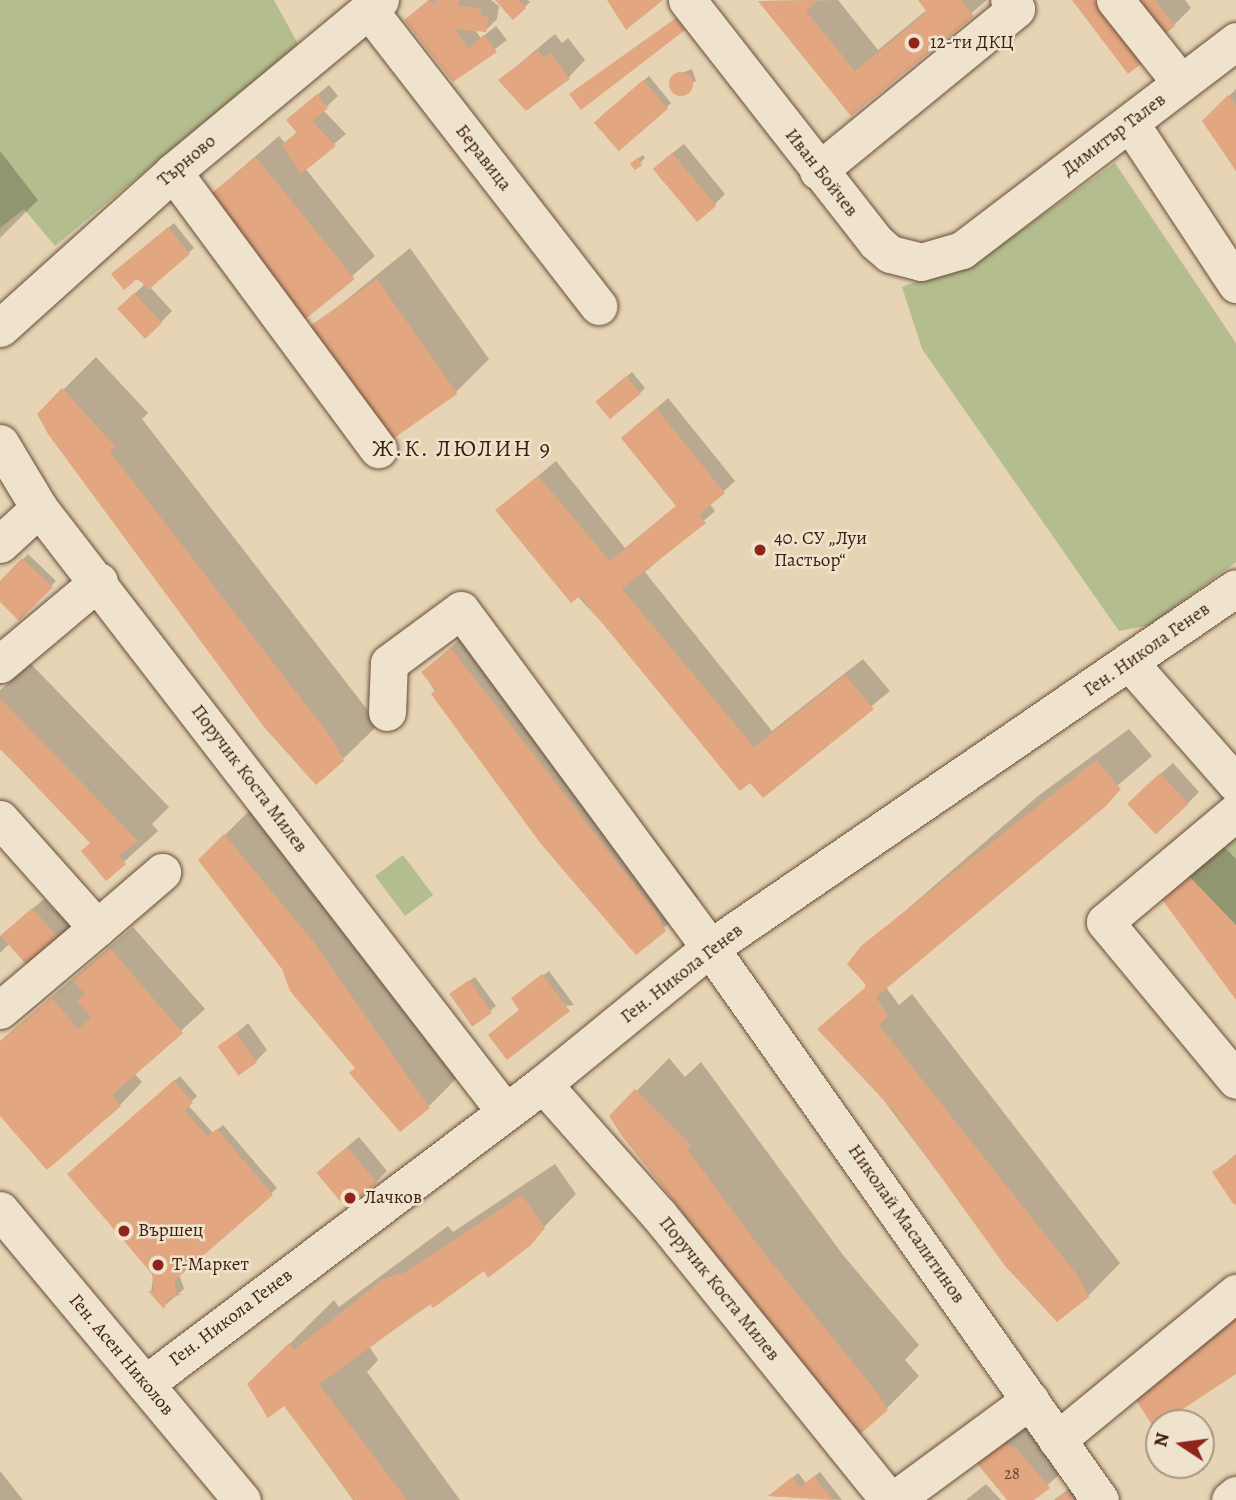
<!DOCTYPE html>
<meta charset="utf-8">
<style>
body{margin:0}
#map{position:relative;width:1236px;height:1500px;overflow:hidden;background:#e6d4b4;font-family:Alegreya,serif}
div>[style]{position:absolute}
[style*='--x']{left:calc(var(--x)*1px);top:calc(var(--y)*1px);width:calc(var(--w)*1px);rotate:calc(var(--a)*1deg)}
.green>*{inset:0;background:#b4bd8d;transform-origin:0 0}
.shadow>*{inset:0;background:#0003}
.building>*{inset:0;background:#e2a681;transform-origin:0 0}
.round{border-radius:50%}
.roads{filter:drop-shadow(0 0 2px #694d39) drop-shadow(0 0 2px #694d39)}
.minor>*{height:37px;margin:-18.5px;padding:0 18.5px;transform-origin:18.5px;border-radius:18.5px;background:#efe3ce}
.dots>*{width:19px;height:19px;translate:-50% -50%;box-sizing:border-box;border:4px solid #efe3ce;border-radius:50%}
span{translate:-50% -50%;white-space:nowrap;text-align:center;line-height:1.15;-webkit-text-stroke:5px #efe3ce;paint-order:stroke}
.number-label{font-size:16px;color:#68422c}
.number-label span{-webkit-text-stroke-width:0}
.poi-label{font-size:19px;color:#3f2010}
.left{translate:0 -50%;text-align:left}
.street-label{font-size:19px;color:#3f2010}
.quarter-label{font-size:23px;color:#3f2010;letter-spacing:2px}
.north{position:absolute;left:1145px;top:1409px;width:70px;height:70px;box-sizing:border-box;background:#efe3ce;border:2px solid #a99582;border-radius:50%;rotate:283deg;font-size:19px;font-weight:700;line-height:28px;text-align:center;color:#3f2010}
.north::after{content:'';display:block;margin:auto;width:24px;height:32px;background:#8f2418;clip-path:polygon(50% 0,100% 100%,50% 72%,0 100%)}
</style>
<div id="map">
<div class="green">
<i style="clip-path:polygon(0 0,274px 0,298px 44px,55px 246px,24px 209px,0 228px)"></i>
<i style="clip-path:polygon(1115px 163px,1236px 343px,1236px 562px,1150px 625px,1119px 631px,922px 349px,902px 287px,988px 254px)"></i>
<i style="clip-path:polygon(1236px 822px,1236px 936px,1180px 870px)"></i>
<i style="left:403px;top:855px;width:50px;height:35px;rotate:53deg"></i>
</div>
<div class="shadow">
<i style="clip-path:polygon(429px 0,491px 0,499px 6px,497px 19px,486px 30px,474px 29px,481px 38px,496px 26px,507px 40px,454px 79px,418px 9px)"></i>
<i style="clip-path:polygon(497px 0,528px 0,530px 2px,513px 18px)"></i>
<i style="clip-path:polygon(838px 0,878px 50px,928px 9px,920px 0,987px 0,851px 113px,761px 1px)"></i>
<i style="clip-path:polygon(1133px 0,1185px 0,1191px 8px,1174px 25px)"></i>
<i style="clip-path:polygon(555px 34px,562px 43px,568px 38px,585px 60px,569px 77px,500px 80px)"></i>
<i style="clip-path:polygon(692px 69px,696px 81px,675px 91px,674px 76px)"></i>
<i style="clip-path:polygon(649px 76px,671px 103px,666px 108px,600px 117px)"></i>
<i style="clip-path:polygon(329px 85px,338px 96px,323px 110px,346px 134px,305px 168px,375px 256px,303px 319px,207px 198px,279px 136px,285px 143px,298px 131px,300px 109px)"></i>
<i style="clip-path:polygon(1236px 89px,1236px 171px,1204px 121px)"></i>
<i style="clip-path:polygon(684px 144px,725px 194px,714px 205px,666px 158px)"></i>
<i style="clip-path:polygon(0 151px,38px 200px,0 238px)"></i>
<i style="clip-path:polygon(643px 155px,645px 158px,635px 168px,637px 159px)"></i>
<i style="clip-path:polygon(174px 223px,194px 248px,149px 286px,172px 311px,161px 322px,131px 297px,145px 284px,119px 269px)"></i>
<i style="clip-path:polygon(410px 248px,489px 359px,456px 392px,313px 327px)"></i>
<i style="clip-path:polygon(96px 357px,148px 413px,142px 419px,366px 708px,376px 727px,343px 759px,39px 414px)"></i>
<i style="clip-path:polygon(632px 372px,645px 388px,640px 393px,602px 397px)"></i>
<i style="clip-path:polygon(668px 398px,735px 481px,710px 504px,715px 511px,645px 572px,772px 731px,863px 659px,890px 691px,763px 795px,497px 510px,556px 461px,625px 548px,677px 505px,634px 428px)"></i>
<i style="clip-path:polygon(28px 554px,56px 581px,19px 619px,0 600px,0 584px)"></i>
<i style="clip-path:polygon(485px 617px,698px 897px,636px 953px,463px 738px,423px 672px)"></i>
<i style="clip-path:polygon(31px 664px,169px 807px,152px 824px,158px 831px,106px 878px,86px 834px,0 749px,0 690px)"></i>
<i style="clip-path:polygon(1129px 729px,1152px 756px,885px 986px,899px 1005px,912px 994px,1120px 1263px,1088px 1296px,1021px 1283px,846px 1050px,882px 931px,1038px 796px)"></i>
<i style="clip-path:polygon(1173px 763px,1199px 792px,1188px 803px,1140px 792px)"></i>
<i style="clip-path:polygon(269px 791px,473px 1062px,429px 1106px,283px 968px,200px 860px)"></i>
<i style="clip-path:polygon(1219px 842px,1236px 859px,1236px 993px,1163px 898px)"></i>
<i style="clip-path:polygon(44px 899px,56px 912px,68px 901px,85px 920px,34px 969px,10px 943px,0 953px,0 936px)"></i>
<i style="clip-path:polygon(133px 927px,205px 1009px,134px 1073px,142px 1082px,120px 1105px,0 1114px,0 1041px)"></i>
<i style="clip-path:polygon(549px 971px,574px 1005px,521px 1009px,516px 996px)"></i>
<i style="clip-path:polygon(475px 977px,496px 1006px,474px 1024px,457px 990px)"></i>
<i style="clip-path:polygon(248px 1023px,267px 1050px,256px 1061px,220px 1047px)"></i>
<i style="clip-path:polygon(669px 1058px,685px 1077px,701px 1062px,843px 1255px,919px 1345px,905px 1360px,919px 1376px,887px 1408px,842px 1420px,624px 1136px,612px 1116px)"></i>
<i style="clip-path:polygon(180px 1076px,197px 1096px,188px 1105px,213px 1133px,223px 1125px,277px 1188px,179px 1274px,184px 1289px,164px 1306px,151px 1291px,154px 1273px,75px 1169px)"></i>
<i style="clip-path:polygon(359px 1137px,387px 1171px,376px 1182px,330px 1161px)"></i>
<i style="clip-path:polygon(1236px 1154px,1236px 1202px,1214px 1173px)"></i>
<i style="clip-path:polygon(555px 1164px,576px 1194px,544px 1227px,369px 1346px,378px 1360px,367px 1372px,460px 1500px,353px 1500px,284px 1404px,249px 1384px,334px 1300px,339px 1307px,448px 1226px,453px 1232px)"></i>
<i style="clip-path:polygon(1236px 1314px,1236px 1368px,1155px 1426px,1136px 1398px)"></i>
<i style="clip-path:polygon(1031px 1411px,1081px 1455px,1031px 1500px,1010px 1500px,977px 1461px)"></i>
<i style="clip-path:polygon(0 1471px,23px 1500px,0 1500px)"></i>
<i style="clip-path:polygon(820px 1472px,842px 1500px,771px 1496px,798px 1473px,806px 1483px)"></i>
<i style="clip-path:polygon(1079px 1481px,1093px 1500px,1054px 1500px)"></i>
<i style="clip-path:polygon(986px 1484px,1001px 1500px,966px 1500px)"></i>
</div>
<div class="building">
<i style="clip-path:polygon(429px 0,435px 5px,435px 0,459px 0,458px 5px,482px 9px,480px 15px,489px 17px,486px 32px,454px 29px,469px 48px,484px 35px,497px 52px,453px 82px,404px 20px)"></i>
<i style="clip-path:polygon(495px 0,519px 0,526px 8px,513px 20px)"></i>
<i style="clip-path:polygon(607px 0,663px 0,626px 30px)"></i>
<i style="clip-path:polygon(819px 0,806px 11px,855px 71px,927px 12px,918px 0,961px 0,974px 16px,851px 116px,758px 1px)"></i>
<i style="clip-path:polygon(1072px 0,1094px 0,1142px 63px,1128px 74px)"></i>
<i style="clip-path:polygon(1130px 0,1155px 0,1175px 26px,1160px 38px)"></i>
<i style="clip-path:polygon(676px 18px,685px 30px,581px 110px,569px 94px)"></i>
<i style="clip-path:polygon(538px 50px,544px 58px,551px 53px,570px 79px,526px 111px,498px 80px)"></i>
<i class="round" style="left:669px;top:72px;width:24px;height:24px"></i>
<i style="left:643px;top:80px;width:38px;height:65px;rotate:49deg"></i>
<i style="clip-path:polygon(317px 94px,328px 108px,312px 121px,336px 146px,301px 174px,282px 144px,297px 133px,286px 120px)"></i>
<i style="clip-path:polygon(1228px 95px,1236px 105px,1236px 171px,1202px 121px)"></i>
<i style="left:672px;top:153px;width:69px;height:25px;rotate:50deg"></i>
<i style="left:256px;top:157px;width:157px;height:65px;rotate:51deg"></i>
<i style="clip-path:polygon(637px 158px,642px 165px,635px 170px,630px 164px)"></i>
<i style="clip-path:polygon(168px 227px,190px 254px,148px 290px,138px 278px,124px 290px,111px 274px)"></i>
<i style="left:377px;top:279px;width:140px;height:81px;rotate:55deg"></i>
<i style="left:134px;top:293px;width:41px;height:23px;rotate:47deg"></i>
<i style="left:626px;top:376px;width:23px;height:40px;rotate:50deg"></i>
<i style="clip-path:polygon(62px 388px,116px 447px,110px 452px,334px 741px,344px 761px,316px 785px,264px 727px,48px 434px,37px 414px)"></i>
<i style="clip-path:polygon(656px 408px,725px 493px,699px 515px,706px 523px,622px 589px,754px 747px,845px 675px,874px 709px,763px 798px,750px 783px,740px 791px,580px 596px,571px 603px,495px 510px,538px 476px,610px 561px,676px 506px,621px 438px)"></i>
<i style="clip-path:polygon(22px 558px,53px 587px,19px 621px,0 602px,0 581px)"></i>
<i style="clip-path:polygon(451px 648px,655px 911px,666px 931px,636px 955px,541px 844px,431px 694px,436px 690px,421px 672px)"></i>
<i style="clip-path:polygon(0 698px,138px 841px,119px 856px,126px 864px,106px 881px,81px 851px,90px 843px,0 748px)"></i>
<i style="clip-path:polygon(1096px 760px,1121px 789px,1106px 806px,876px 997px,888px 1016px,879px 1025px,1078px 1276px,1089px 1297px,1057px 1322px,1005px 1266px,893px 1110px,817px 1029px,867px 986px,847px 964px,861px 946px)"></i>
<i style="left:1160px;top:773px;width:42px;height:45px;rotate:47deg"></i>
<i style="clip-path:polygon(224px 834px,313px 941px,430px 1108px,400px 1132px,349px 1073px,355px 1068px,290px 991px,282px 969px,198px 860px)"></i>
<i style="clip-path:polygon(1186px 873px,1236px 925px,1236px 1000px,1161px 898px)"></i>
<i style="left:32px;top:908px;width:48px;height:42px;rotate:48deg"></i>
<i style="clip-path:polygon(110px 948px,183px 1033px,112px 1095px,121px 1106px,47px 1170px,0 1116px,0 1042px,51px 997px,78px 1029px,91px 1017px,77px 1001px,85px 994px,73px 980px)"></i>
<i style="clip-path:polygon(542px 974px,570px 1011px,507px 1060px,488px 1035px,519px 1010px,511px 998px)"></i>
<i style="left:469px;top:980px;width:40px;height:24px;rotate:55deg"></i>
<i style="left:236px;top:1033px;width:36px;height:23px;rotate:54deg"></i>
<i style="clip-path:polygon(174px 1080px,193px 1103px,184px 1110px,207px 1136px,217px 1129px,273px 1195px,175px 1280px,176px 1294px,183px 1294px,168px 1299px,164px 1309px,148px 1291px,154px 1291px,152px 1274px,67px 1174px)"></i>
<i style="clip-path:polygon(635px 1089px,691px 1145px,687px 1149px,761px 1249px,876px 1391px,888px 1410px,859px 1435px,622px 1136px,609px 1116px)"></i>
<i style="left:347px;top:1147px;width:47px;height:40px;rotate:50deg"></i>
<i style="clip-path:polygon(1236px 1156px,1236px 1204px,1234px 1205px,1212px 1172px)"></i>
<i style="clip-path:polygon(522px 1195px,545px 1228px,531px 1245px,488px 1278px,484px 1271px,433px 1308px,430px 1304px,319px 1384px,407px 1500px,354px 1500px,284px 1406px,268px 1418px,247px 1384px,289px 1343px,294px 1350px,383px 1279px,405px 1272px)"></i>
<i style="clip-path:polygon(1236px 1315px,1236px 1374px,1154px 1428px,1134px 1397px,1228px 1329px,1225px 1324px)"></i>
<i style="clip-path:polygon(996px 1442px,1016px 1448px,1050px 1488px,1034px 1500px,1007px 1500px,975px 1461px)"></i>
<i style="clip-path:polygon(814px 1476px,833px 1500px,768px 1496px,792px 1477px,800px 1487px)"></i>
<i style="clip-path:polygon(1067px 1491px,1074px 1500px,1055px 1500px)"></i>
</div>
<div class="roads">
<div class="minor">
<i style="--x:687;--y:0;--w:307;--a:52"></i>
<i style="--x:876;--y:242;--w:18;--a:41"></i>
<i style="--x:890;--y:254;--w:32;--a:14"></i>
<i style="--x:921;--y:262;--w:43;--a:-16.3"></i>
<i style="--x:962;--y:250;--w:345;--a:-37.3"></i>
<i style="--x:1115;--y:0;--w:106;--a:51.5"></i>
<i style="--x:368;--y:9;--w:376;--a:52.2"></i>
<i style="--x:1130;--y:123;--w:193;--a:56.6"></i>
<i style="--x:818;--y:171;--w:256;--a:-39.3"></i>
<i style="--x:1016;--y:9;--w:11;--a:-128"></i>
<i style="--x:173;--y:172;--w:345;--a:53.5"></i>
<i style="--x:0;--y:328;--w:233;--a:-42"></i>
<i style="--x:173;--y:172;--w:269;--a:-39.7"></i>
<i style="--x:0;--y:443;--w:76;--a:59"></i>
<i style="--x:39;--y:508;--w:761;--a:52.32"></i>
<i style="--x:0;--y:544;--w:53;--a:-42.7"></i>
<i style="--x:1129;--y:662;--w:162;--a:48.7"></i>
<i style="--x:0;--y:664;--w:129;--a:-40"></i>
<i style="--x:387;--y:712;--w:49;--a:-87.7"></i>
<i style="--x:389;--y:663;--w:89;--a:-36.4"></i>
<i style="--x:461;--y:610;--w:420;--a:53.6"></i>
<i style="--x:710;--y:948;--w:676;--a:54.76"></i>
<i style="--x:1236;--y:812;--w:171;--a:140"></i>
<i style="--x:1105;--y:922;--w:205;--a:50.3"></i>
<i style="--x:0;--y:819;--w:146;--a:48.3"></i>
<i style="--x:97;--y:928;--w:127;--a:139.8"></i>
<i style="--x:97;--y:928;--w:86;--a:-40.7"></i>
<i style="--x:543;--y:1084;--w:175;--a:48.5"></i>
<i style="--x:659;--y:1215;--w:366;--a:51.1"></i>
<i style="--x:0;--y:1210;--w:378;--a:50.2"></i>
<i style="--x:145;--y:1384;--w:498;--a:-37"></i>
<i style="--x:543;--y:1084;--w:215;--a:-39.2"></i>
<i style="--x:710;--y:948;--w:637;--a:-34.39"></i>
<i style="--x:1057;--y:1440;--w:232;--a:-39.4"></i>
<i style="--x:894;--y:1500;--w:169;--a:-36.3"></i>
<i style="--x:1230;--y:1500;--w:8;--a:-40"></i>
</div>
</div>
<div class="dots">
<i style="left:914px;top:43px;background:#8f2418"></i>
<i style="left:760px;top:550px;background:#8f2418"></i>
<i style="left:350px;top:1198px;background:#8f2418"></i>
<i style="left:124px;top:1231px;background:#8f2418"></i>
<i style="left:158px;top:1265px;background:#8f2418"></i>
</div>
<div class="number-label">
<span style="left:1012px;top:1474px">28</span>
</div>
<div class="poi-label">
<span class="left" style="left:930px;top:43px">12-ти ДКЦ</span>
<span class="left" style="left:774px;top:550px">40. СУ „Луи<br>Пастьор“</span>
<span class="left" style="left:364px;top:1198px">Лачков</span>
<span class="left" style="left:138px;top:1231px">Вършец</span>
<span class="left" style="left:172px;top:1265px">Т-Маркет</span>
</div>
<div class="street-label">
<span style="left:1114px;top:135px;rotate:-37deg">Димитър Талев</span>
<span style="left:483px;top:158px;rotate:52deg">Беравица</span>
<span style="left:187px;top:161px;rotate:-40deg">Търново</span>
<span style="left:821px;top:173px;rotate:52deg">Иван Бойчев</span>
<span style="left:1147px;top:650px;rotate:-35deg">Ген. Никола Генев</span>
<span style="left:249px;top:779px;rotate:53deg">Поручик Коста Милев</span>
<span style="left:682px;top:974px;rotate:-38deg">Ген. Никола Генев</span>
<span style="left:906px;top:1224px;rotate:55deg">Николай Масалитинов</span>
<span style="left:719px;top:1289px;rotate:51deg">Поручик Коста Милев</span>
<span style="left:231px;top:1318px;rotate:-37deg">Ген. Никола Генев</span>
<span style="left:121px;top:1355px;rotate:50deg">Ген. Асен Николов</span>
</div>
<div class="quarter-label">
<span style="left:462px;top:449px">Ж.К. ЛЮЛИН 9</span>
</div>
<div class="north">N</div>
</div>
